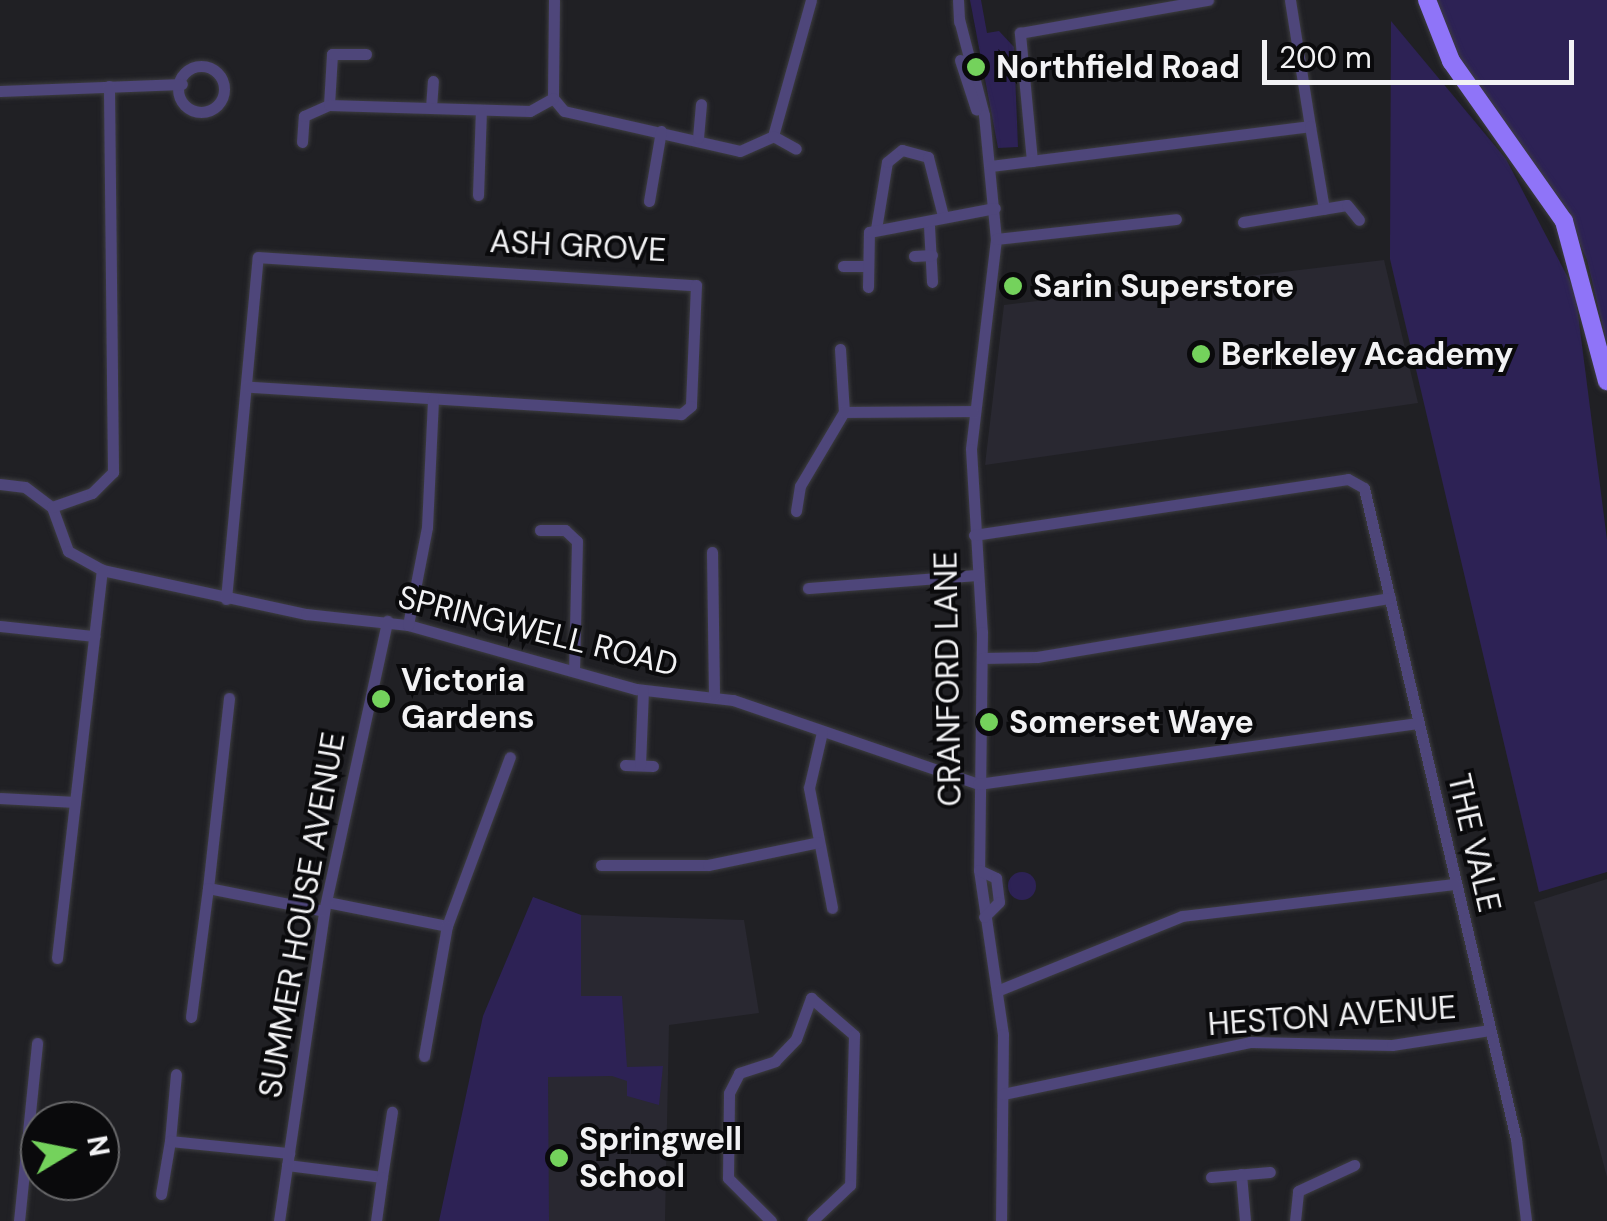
<!DOCTYPE html>
<style>
body{margin:0}
#map{position:relative;width:1607px;height:1221px;overflow:hidden;background:#202024;font-family:"DM Sans",sans-serif}
div>[style]{position:absolute}
[style*='--x']{left:calc(var(--x)*1px);top:calc(var(--y)*1px);width:calc(var(--w)*1px);rotate:calc(var(--a)*1deg)}
.built>*{inset:0;background:#292831}
.green>*{inset:0;background:#2d2255}
.round{border-radius:50%}
.roads{filter:drop-shadow(0 0 2px #3d3d41) drop-shadow(0 0 2px #3d3d41)}
.minor>*{height:11px;margin:-5.5px;padding:0 5.5px;transform-origin:5.5px;border-radius:5.5px;background:#4e467a}
.minor>.ring{margin:-5.5px;padding:0;box-sizing:content-box;background:none;border:11px solid #4e467a;border-radius:50%}
.highway>*{height:18px;margin:-9px;padding:0 9px;transform-origin:9px;border-radius:9px;background:#8f74f8}
.dots>*{width:28px;height:28px;translate:-50% -50%;box-sizing:border-box;border:5px solid #0a0a0c;border-radius:50%}
span{translate:-50% -50%;white-space:nowrap;text-align:center;line-height:1.15;-webkit-text-stroke:8px #0a0a0c;paint-order:stroke}
.poi-label{font-size:32px;color:#f2f2f4;font-weight:700}
.left{translate:0 -50%;text-align:left}
.street-label{font-size:32px;color:#f2f2f4}
.north{position:absolute;left:20px;top:1101px;width:100px;height:100px;box-sizing:border-box;background:#0a0a0c;border:2px solid #676769;border-radius:50%;rotate:80deg;font-size:28px;font-weight:700;line-height:40px;text-align:center;color:#f2f2f4}
.north::after{content:'';display:block;margin:auto;width:35px;height:45px;background:#74d25c;clip-path:polygon(50% 0,100% 100%,50% 72%,0 100%)}
.scale{position:absolute;left:1262px;top:40px;width:312px;height:45px;box-sizing:border-box;border:5px solid #f2f2f4;border-top:0;padding-left:12px;font-size:30px;line-height:35px;white-space:nowrap;color:#f2f2f4;-webkit-text-stroke:8px #0a0a0c;paint-order:stroke}
</style>
<div id="map">
<div class="built">
<i style="clip-path:polygon(1384px 260px,1418px 403px,985px 465px,1004px 305px)"></i>
<i style="clip-path:polygon(1607px 879px,1607px 1177px,1534px 902px)"></i>
<i style="clip-path:polygon(533px 897px,581px 915px,744px 920px,759px 1013px,669px 1025px,665px 1221px,442px 1221px)"></i>
</div>
<div class="green">
<i style="clip-path:polygon(970px 0,981px 0,987px 33px,999px 31px,1014px 47px,1018px 147px,998px 148px)"></i>
<i style="clip-path:polygon(1434px 0,1607px 0,1607px 344px,1587px 260px,1560px 199px,1466px 74px)"></i>
<i style="clip-path:polygon(1391px 21px,1506px 159px,1575px 291px,1607px 540px,1607px 872px,1539px 892px,1390px 259px)"></i>
<i class="round" style="left:1008px;top:872px;width:28px;height:28px"></i>
<i style="clip-path:polygon(533px 897px,581px 915px,581px 996px,622px 996px,627px 1067px,663px 1066px,659px 1105px,627px 1096px,627px 1081px,612px 1076px,548px 1077px,549px 1221px,439px 1221px,483px 1016px)"></i>
</div>
<div class="roads">
<div class="minor">
<i style="--x:554;--y:0;--w:98;--a:90.6"></i>
<i style="--x:553;--y:98;--w:17;--a:50"></i>
<i style="--x:564;--y:111;--w:180;--a:12.8"></i>
<i style="--x:740;--y:151;--w:36;--a:-24"></i>
<i style="--x:773;--y:136;--w:141;--a:-74.4"></i>
<i style="--x:958;--y:0;--w:22;--a:87"></i>
<i style="--x:1290;--y:0;--w:128;--a:81"></i>
<i style="--x:959;--y:19;--w:99;--a:75.4"></i>
<i style="--x:984;--y:115;--w:125;--a:84.5"></i>
<i style="--x:996;--y:239;--w:211;--a:96.8"></i>
<i style="--x:971;--y:449;--w:183;--a:86.6"></i>
<i style="--x:982;--y:632;--w:238;--a:90.7"></i>
<i style="--x:979;--y:870;--w:166;--a:81.7"></i>
<i style="--x:1003;--y:1034;--w:187;--a:90.6"></i>
<i style="--x:960;--y:60;--w:52;--a:71.9"></i>
<i class="ring" style="left:178px;top:66px;width:35px;height:35px"></i>
<i style="--x:0;--y:91;--w:182;--a:-2.2"></i>
<i style="--x:329;--y:105;--w:51;--a:-86.6"></i>
<i style="--x:332;--y:54;--w:34;--a:0"></i>
<i style="--x:431;--y:108;--w:27;--a:-86"></i>
<i style="--x:773;--y:136;--w:26;--a:29"></i>
<i style="--x:698;--y:138;--w:34;--a:-85"></i>
<i style="--x:302;--y:142;--w:26;--a:-86"></i>
<i style="--x:304;--y:116;--w:27;--a:-24"></i>
<i style="--x:329;--y:105;--w:201;--a:1.7"></i>
<i style="--x:530;--y:111;--w:26;--a:-29"></i>
<i style="--x:1032;--y:161;--w:129;--a:-95.4"></i>
<i style="--x:1020;--y:33;--w:191;--a:-10"></i>
<i style="--x:990;--y:166;--w:322;--a:-7.1"></i>
<i style="--x:1310;--y:126;--w:84;--a:80.4"></i>
<i style="--x:478;--y:195;--w:85;--a:-88"></i>
<i style="--x:649;--y:201;--w:71;--a:-80.3"></i>
<i style="--x:1243;--y:222;--w:105;--a:-9.3"></i>
<i style="--x:1347;--y:205;--w:19;--a:51"></i>
<i style="--x:929;--y:226;--w:56;--a:86.9"></i>
<i style="--x:876;--y:229;--w:68;--a:-80.7"></i>
<i style="--x:887;--y:162;--w:19;--a:-39"></i>
<i style="--x:902;--y:150;--w:27;--a:15"></i>
<i style="--x:928;--y:157;--w:61;--a:75.7"></i>
<i style="--x:996;--y:239;--w:181;--a:-6.3"></i>
<i style="--x:914;--y:256;--w:18;--a:-3"></i>
<i style="--x:843;--y:266;--w:25;--a:0"></i>
<i style="--x:868;--y:287;--w:55;--a:-89"></i>
<i style="--x:869;--y:232;--w:128;--a:-10.8"></i>
<i style="--x:840;--y:349;--w:63;--a:86.4"></i>
<i style="--x:0;--y:484;--w:25;--a:7"></i>
<i style="--x:25;--y:487;--w:34;--a:37"></i>
<i style="--x:52;--y:507;--w:47;--a:70"></i>
<i style="--x:68;--y:551;--w:39;--a:29"></i>
<i style="--x:102;--y:570;--w:209;--a:12.2"></i>
<i style="--x:306;--y:614;--w:103;--a:6.2"></i>
<i style="--x:408;--y:625;--w:237;--a:15.7"></i>
<i style="--x:636;--y:689;--w:98;--a:6.5"></i>
<i style="--x:733;--y:700;--w:259;--a:18.9"></i>
<i style="--x:978;--y:784;--w:444;--a:-7.9"></i>
<i style="--x:52;--y:507;--w:42;--a:-19.3"></i>
<i style="--x:92;--y:493;--w:30;--a:-45"></i>
<i style="--x:113;--y:472;--w:386;--a:-90.6"></i>
<i style="--x:796;--y:511;--w:25;--a:-81"></i>
<i style="--x:800;--y:486;--w:86;--a:-59.3"></i>
<i style="--x:844;--y:412;--w:129;--a:-0.4"></i>
<i style="--x:540;--y:530;--w:25;--a:0"></i>
<i style="--x:565;--y:530;--w:16;--a:43"></i>
<i style="--x:577;--y:541;--w:130;--a:91.3"></i>
<i style="--x:974;--y:535;--w:378;--a:-8.5"></i>
<i style="--x:1348;--y:479;--w:18;--a:29"></i>
<i style="--x:1364;--y:488;--w:669;--a:76.86"></i>
<i style="--x:1516;--y:1139;--w:83;--a:83"></i>
<i style="--x:712;--y:552;--w:144;--a:89.2"></i>
<i style="--x:808;--y:588;--w:170;--a:-4.4"></i>
<i style="--x:226;--y:599;--w:343;--a:-84.7"></i>
<i style="--x:258;--y:257;--w:439;--a:3.7"></i>
<i style="--x:696;--y:285;--w:121;--a:92.4"></i>
<i style="--x:691;--y:406;--w:13;--a:141"></i>
<i style="--x:681;--y:414;--w:435;--a:-176.4"></i>
<i style="--x:408;--y:625;--w:100;--a:-79"></i>
<i style="--x:427;--y:527;--w:128;--a:-87.3"></i>
<i style="--x:0;--y:626;--w:95;--a:6.1"></i>
<i style="--x:982;--y:658;--w:55;--a:-1"></i>
<i style="--x:1037;--y:657;--w:358;--a:-9.5"></i>
<i style="--x:229;--y:698;--w:191;--a:96.3"></i>
<i style="--x:208;--y:888;--w:118;--a:11.2"></i>
<i style="--x:822;--y:732;--w:57;--a:103.1"></i>
<i style="--x:809;--y:788;--w:122;--a:79.1"></i>
<i style="--x:625;--y:765;--w:28;--a:2"></i>
<i style="--x:640;--y:765;--w:75;--a:-87.7"></i>
<i style="--x:0;--y:798;--w:75;--a:3.1"></i>
<i style="--x:601;--y:865;--w:107;--a:0"></i>
<i style="--x:708;--y:865;--w:113;--a:-11.7"></i>
<i style="--x:979;--y:870;--w:19;--a:25"></i>
<i style="--x:996;--y:878;--w:24;--a:83"></i>
<i style="--x:999;--y:902;--w:21;--a:135"></i>
<i style="--x:327;--y:902;--w:122;--a:11.3"></i>
<i style="--x:447;--y:926;--w:180;--a:-69.6"></i>
<i style="--x:57;--y:958;--w:391;--a:-83.4"></i>
<i style="--x:999;--y:990;--w:197;--a:-22"></i>
<i style="--x:1182;--y:916;--w:275;--a:-6.7"></i>
<i style="--x:191;--y:1017;--w:130;--a:-82.5"></i>
<i style="--x:424;--y:1056;--w:132;--a:-80"></i>
<i style="--x:1003;--y:1094;--w:252;--a:-11.9"></i>
<i style="--x:1250;--y:1042;--w:142;--a:1.2"></i>
<i style="--x:1392;--y:1045;--w:99;--a:-8.7"></i>
<i style="--x:170;--y:1141;--w:67;--a:-84.9"></i>
<i style="--x:287;--y:1165;--w:96;--a:7.2"></i>
<i style="--x:382;--y:1177;--w:66;--a:-81.3"></i>
<i style="--x:1241;--y:1174;--w:47;--a:85.1"></i>
<i style="--x:1211;--y:1177;--w:59;--a:-4.8"></i>
<i style="--x:161;--y:1194;--w:54;--a:-80.4"></i>
<i style="--x:170;--y:1141;--w:120;--a:5.8"></i>
<i style="--x:19;--y:1221;--w:179;--a:-84.2"></i>
<i style="--x:279;--y:1221;--w:313;--a:-81.7"></i>
<i style="--x:324;--y:911;--w:297;--a:-77.7"></i>
<i style="--x:376;--y:1221;--w:44;--a:-82.2"></i>
<i style="--x:771;--y:1221;--w:61;--a:-135"></i>
<i style="--x:728;--y:1178;--w:85;--a:-89.3"></i>
<i style="--x:729;--y:1093;--w:22;--a:-63"></i>
<i style="--x:739;--y:1073;--w:38;--a:-18"></i>
<i style="--x:775;--y:1061;--w:30;--a:-46"></i>
<i style="--x:796;--y:1039;--w:44;--a:-69.9"></i>
<i style="--x:811;--y:998;--w:57;--a:40.7"></i>
<i style="--x:854;--y:1035;--w:150;--a:91.5"></i>
<i style="--x:850;--y:1185;--w:52;--a:136.5"></i>
<i style="--x:1295;--y:1221;--w:30;--a:-84"></i>
<i style="--x:1298;--y:1191;--w:62;--a:-24.9"></i>
</div>
<div class="highway">
<i style="--x:1427;--y:0;--w:66;--a:68.5"></i>
<i style="--x:1451;--y:61;--w:196;--a:54.8"></i>
<i style="--x:1564;--y:221;--w:166;--a:75"></i>
</div>
</div>
<div class="dots">
<i style="left:976px;top:67px;background:#74d25c"></i>
<i style="left:1013px;top:286px;background:#74d25c"></i>
<i style="left:1201px;top:354px;background:#74d25c"></i>
<i style="left:381px;top:699px;background:#74d25c"></i>
<i style="left:989px;top:722px;background:#74d25c"></i>
<i style="left:559px;top:1158px;background:#74d25c"></i>
</div>
<div class="poi-label">
<span class="left" style="left:996px;top:67px">Northfield Road</span>
<span class="left" style="left:1033px;top:286px">Sarin Superstore</span>
<span class="left" style="left:1221px;top:354px">Berkeley Academy</span>
<span class="left" style="left:401px;top:699px">Victoria<br>Gardens</span>
<span class="left" style="left:1009px;top:722px">Somerset Waye</span>
<span class="left" style="left:579px;top:1158px">Springwell<br>School</span>
</div>
<div class="street-label">
<span style="left:578px;top:246px;rotate:3deg">ASH GROVE</span>
<span style="left:538px;top:631px;rotate:14deg">SPRINGWELL ROAD</span>
<span style="left:948px;top:679px;rotate:-91deg">CRANFORD LANE</span>
<span style="left:1474px;top:843px;rotate:77deg">THE VALE</span>
<span style="left:302px;top:915px;rotate:-80deg">SUMMER HOUSE AVENUE</span>
<span style="left:1332px;top:1016px;rotate:-4deg">HESTON AVENUE</span>
</div>
<div class="north">N</div>
<div class="scale">200 m</div>
</div>
